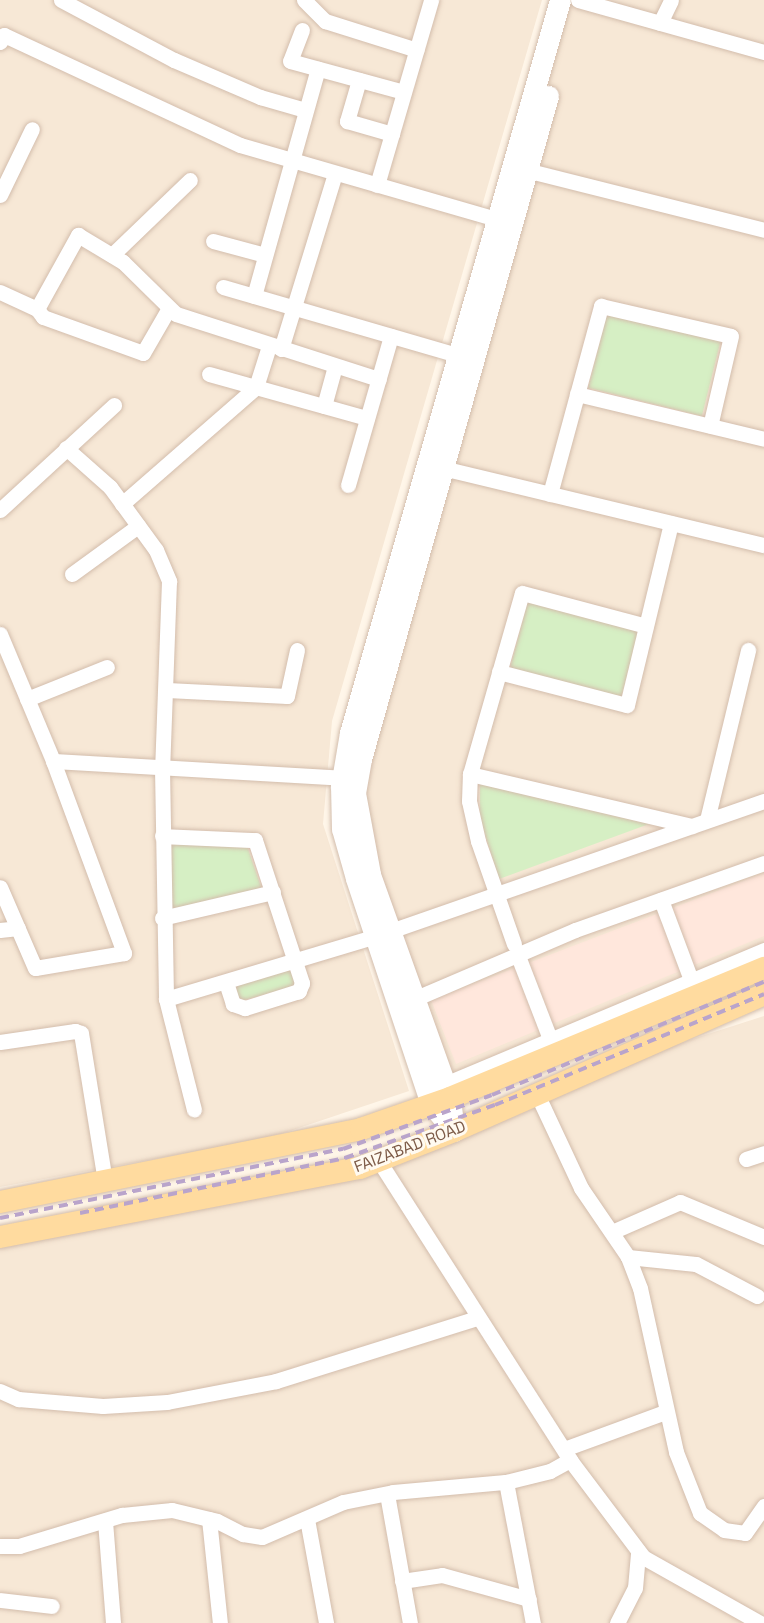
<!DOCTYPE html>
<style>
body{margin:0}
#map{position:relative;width:764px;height:1623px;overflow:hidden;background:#fff6e9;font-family:"Space Grotesk",sans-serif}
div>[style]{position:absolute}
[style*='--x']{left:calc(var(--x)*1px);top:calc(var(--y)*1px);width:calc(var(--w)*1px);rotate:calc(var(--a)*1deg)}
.residential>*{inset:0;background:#f7e8d6}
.commercial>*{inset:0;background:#ffe7dc}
.green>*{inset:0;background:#d6efc4;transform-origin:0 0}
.roads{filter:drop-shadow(0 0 2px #d3bdac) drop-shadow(0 0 2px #d3bdac)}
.street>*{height:15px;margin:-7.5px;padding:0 7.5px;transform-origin:7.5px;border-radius:7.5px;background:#fff}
.secondary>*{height:21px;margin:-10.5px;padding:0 10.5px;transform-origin:10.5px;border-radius:10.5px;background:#fff}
.primary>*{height:22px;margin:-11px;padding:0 11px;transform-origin:11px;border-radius:11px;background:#ffdb9f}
.rail>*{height:4px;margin-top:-2px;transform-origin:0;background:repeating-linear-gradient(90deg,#b9a4cb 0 9px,transparent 0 15px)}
span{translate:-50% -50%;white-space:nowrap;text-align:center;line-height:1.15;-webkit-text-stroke:6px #fffaf1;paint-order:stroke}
.street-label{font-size:16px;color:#7d5b48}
</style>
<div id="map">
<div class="residential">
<i style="clip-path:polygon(0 0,542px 0,332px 721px,323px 824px,409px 1091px,269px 1138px,0 1187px)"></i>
<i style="clip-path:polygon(560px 0,764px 0,764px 967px,429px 1090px,358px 779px)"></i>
<i style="clip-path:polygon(764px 1016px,764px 1623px,0 1623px,0 1230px,360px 1168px,571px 1078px)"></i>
</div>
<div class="commercial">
<i style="clip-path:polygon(764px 873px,764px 936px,456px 1064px,431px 1000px)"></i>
</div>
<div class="green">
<i style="left:607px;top:313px;width:117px;height:77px;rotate:14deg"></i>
<i style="left:528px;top:601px;width:115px;height:69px;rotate:15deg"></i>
<i style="clip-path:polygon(480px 784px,649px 824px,499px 879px,480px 818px)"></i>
<i style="clip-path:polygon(167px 840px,246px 843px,262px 890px,167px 912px)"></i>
<i style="left:290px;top:967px;width:20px;height:60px;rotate:75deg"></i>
</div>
<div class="roads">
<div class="street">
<i style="--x:61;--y:0;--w:128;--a:28"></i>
<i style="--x:174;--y:60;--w:94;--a:23.3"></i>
<i style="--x:260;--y:97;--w:47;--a:16.1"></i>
<i style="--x:304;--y:0;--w:30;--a:45"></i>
<i style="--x:325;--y:21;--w:96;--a:17.5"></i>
<i style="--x:578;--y:0;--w:193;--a:15.6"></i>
<i style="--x:660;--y:23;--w:25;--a:-64"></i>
<i style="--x:302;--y:30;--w:33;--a:111"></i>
<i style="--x:290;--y:61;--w:118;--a:15.2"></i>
<i style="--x:0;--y:42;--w:8;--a:-60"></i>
<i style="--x:4;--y:35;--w:260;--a:25"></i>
<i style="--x:240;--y:145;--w:278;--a:16.1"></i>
<i style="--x:359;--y:80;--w:43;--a:106.3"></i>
<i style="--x:347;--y:121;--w:47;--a:16.1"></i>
<i style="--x:518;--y:168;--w:254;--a:14.1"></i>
<i style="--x:377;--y:185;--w:193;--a:-73.7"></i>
<i style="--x:0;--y:195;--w:73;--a:-64.1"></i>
<i style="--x:213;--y:241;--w:54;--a:15.1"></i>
<i style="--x:112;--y:255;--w:108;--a:-43.9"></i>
<i style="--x:223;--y:287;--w:255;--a:16.2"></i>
<i style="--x:0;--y:292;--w:41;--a:24.7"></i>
<i style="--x:37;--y:309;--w:85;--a:-61"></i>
<i style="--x:78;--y:235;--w:52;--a:31"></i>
<i style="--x:123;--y:262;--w:74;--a:44.5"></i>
<i style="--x:176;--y:314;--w:213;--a:17.8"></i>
<i style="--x:254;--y:296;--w:236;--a:-74.3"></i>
<i style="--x:37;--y:309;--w:10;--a:53"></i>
<i style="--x:43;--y:317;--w:106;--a:19.8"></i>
<i style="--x:143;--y:353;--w:52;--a:-60"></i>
<i style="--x:281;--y:349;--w:184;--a:-72.9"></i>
<i style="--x:209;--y:374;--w:164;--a:15.6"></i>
<i style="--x:577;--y:394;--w:192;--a:13.5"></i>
<i style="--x:324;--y:406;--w:41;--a:-74.6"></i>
<i style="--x:66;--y:448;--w:59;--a:41.6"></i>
<i style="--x:110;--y:487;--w:78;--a:53.9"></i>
<i style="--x:156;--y:550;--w:34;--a:67"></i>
<i style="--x:169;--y:581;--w:187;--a:92.1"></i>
<i style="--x:162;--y:768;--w:231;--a:89"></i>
<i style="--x:166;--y:999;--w:114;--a:75.8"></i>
<i style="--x:434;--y:466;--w:339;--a:13.5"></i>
<i style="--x:348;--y:485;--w:155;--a:-73.9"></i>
<i style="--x:550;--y:494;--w:195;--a:-74.8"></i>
<i style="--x:601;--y:306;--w:133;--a:13"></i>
<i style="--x:731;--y:336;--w:92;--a:103.1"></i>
<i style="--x:122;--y:504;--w:178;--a:-41.1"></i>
<i style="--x:256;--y:387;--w:43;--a:-72.4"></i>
<i style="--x:0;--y:510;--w:155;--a:-42.6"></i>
<i style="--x:72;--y:574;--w:82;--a:-36"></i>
<i style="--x:0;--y:634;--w:138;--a:67.3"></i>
<i style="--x:53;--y:761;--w:205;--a:69.7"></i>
<i style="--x:124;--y:953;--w:90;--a:170.4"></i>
<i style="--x:35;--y:968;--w:88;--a:-113.4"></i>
<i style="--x:499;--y:672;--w:132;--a:14.5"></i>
<i style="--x:627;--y:705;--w:187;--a:-76.4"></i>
<i style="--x:167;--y:690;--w:120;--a:2.9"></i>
<i style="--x:287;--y:696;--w:47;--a:-77.7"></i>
<i style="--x:27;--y:699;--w:86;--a:-21.8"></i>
<i style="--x:53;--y:761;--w:299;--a:3.3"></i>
<i style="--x:470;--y:774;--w:228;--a:13.2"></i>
<i style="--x:707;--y:820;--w:175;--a:-76.4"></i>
<i style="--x:162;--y:836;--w:93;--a:2.5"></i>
<i style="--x:255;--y:840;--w:151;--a:71.8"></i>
<i style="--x:302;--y:983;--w:9;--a:111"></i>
<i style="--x:299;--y:991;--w:57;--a:162.5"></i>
<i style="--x:245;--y:1008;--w:13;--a:-162"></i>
<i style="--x:233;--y:1004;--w:23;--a:-108"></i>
<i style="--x:661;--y:900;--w:85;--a:69.4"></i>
<i style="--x:162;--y:918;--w:114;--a:-13.2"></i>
<i style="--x:0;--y:930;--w:18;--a:-6"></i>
<i style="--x:514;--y:944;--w:109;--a:-109.3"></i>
<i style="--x:478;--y:841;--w:41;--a:-102.7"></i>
<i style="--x:469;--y:801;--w:27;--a:-88"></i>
<i style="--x:470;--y:774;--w:188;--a:-74"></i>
<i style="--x:522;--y:593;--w:128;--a:14.9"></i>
<i style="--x:518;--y:956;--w:89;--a:68.9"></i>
<i style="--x:166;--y:999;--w:219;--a:-16.7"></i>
<i style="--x:376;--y:936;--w:411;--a:-19.2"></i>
<i style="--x:414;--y:999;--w:175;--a:-23.2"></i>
<i style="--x:575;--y:930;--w:201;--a:-19.5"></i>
<i style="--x:0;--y:1042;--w:76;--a:-8.3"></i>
<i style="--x:75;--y:1031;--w:6;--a:18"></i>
<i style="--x:81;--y:1033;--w:151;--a:80.8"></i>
<i style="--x:438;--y:1087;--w:354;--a:-22.8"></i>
<i style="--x:537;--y:1094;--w:104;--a:64.9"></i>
<i style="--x:581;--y:1188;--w:83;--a:55.7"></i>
<i style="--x:628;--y:1257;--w:33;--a:69"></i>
<i style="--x:640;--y:1288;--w:168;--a:77.6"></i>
<i style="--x:676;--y:1452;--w:66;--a:68.5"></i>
<i style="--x:700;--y:1513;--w:29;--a:35"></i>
<i style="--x:724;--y:1530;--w:21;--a:8"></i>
<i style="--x:745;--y:1533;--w:33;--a:-55"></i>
<i style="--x:746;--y:1159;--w:19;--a:-18"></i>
<i style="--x:379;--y:1161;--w:355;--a:57.4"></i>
<i style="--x:570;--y:1460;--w:121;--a:53"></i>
<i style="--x:643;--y:1557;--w:134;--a:29.4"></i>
<i style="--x:614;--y:1231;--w:72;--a:-23.7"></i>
<i style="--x:680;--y:1202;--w:91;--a:22.6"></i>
<i style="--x:628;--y:1257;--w:68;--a:5.9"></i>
<i style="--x:696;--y:1264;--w:69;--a:27.7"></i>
<i style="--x:0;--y:1391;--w:20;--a:24"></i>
<i style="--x:18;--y:1399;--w:85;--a:4.7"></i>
<i style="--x:103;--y:1406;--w:64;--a:-3.6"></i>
<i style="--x:167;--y:1402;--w:111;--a:-10.9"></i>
<i style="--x:276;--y:1381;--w:211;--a:-17.4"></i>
<i style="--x:564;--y:1449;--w:108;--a:-20.1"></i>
<i style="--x:506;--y:1482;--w:144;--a:79.2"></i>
<i style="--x:387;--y:1494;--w:131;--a:79.9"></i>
<i style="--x:209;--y:1519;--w:105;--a:84"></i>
<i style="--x:307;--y:1519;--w:106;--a:79.6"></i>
<i style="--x:105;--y:1521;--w:102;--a:85.5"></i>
<i style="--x:0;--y:1546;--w:19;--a:0"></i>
<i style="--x:19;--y:1546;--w:108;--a:-16.8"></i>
<i style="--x:122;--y:1515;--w:50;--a:-5.7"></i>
<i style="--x:172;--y:1510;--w:46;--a:13.7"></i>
<i style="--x:217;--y:1521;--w:29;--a:27"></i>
<i style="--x:243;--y:1534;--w:19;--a:9"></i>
<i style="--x:262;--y:1537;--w:88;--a:-23.4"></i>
<i style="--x:343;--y:1502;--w:51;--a:-11.3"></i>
<i style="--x:393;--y:1492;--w:113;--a:-5.1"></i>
<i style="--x:506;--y:1482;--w:45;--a:-14"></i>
<i style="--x:550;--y:1471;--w:23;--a:-29"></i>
<i style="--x:402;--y:1581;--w:40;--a:-8.5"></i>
<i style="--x:442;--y:1575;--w:90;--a:15.4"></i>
<i style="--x:0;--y:1600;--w:52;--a:6.6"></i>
<i style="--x:617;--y:1623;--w:39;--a:-63"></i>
<i style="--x:635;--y:1588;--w:37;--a:-85"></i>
</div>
<div class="secondary">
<i style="--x:452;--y:1115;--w:17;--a:-97"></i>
<i style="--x:450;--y:1098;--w:238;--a:-109.7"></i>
<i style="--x:370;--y:874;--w:82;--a:-100.5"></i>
<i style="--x:355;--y:793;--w:35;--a:-80"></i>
<i style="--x:361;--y:759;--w:689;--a:-74.25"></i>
<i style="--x:454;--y:1131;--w:35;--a:-130"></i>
<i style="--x:431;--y:1104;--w:238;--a:-108.4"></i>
<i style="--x:356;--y:878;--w:51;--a:-105.9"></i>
<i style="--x:342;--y:829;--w:43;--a:-91.3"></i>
<i style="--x:341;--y:786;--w:54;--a:-80.4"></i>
<i style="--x:350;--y:733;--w:762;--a:-74.01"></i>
</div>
<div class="primary">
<i style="--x:0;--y:1202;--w:368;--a:-11.4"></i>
<i style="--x:361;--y:1129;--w:94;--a:-19.2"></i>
<i style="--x:450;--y:1098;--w:340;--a:-22.5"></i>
<i style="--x:0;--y:1237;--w:367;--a:-10.9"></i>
<i style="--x:360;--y:1168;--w:101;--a:-21.5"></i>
<i style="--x:454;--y:1131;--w:339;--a:-23.8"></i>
</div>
</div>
<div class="rail">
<i style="--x:80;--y:1213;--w:271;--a:-11.7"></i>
<i style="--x:345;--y:1158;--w:159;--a:-19.5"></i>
<i style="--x:495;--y:1105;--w:291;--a:-22.4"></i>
<i style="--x:0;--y:1218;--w:350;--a:-11.4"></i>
<i style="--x:343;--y:1149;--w:158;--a:-19.9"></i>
<i style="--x:492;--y:1095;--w:295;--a:-22.6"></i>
</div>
<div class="street-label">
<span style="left:410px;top:1147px;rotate:-21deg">FAIZABAD ROAD</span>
</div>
</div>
